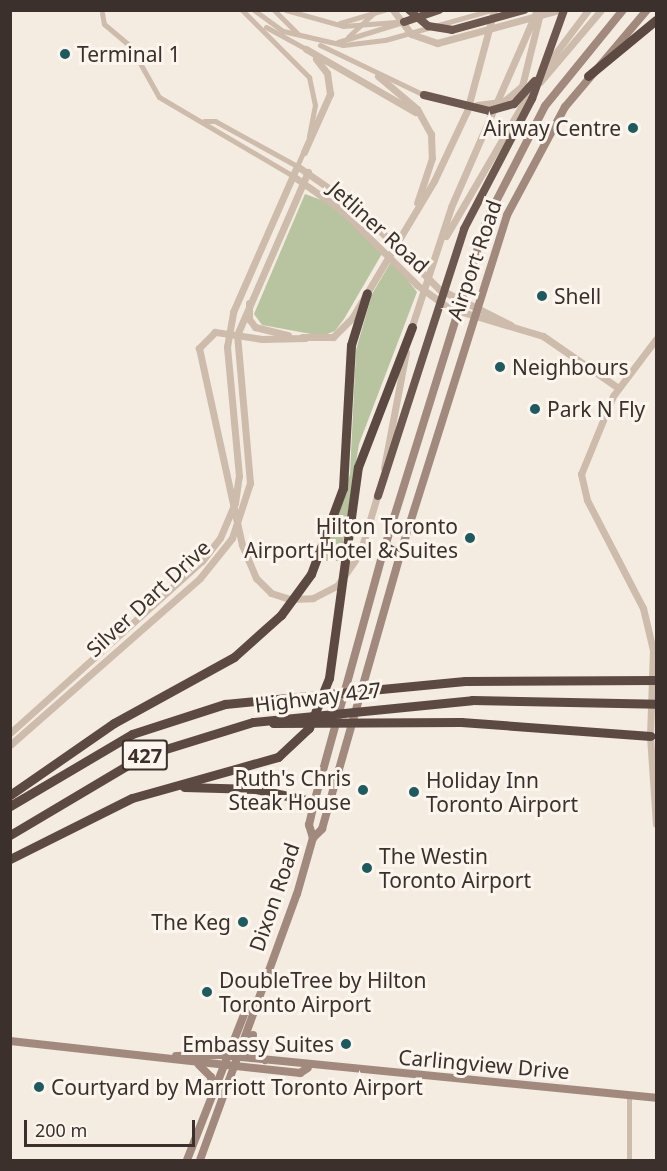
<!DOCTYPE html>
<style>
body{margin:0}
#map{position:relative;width:667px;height:1171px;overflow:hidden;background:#f4ebe1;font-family:"Noto Sans",sans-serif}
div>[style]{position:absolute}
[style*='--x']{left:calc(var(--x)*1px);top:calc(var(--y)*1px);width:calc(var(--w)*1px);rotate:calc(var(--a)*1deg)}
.green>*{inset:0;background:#b8c4a0}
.minor>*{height:5px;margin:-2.5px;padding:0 2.5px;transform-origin:2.5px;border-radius:2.5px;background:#cdbbac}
.tertiary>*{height:7px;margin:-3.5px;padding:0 3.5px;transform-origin:3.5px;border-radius:3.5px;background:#cdbbac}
.secondary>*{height:8px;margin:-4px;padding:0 4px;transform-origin:4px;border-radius:4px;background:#a18a7d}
.trunk>*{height:8px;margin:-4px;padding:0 4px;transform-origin:4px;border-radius:4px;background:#6c584f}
.motorway>*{height:9px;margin:-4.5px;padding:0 4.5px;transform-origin:4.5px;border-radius:4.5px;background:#5c4a42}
.dots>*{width:16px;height:16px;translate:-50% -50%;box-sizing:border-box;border:3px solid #fbf5ee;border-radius:50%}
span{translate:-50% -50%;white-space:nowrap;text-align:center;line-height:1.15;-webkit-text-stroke:6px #fbf5ee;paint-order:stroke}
.shield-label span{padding:2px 4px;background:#fbf5ee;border:2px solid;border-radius:4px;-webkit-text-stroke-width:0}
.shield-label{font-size:20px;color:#3b302b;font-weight:700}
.poi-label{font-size:21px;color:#3b302b}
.left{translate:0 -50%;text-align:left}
.right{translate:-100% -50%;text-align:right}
.street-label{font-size:21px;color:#3b302b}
.frame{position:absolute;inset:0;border:12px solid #3b302b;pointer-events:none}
.scale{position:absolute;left:24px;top:1120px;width:171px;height:27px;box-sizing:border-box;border:3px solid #3b302b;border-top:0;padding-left:8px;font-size:18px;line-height:21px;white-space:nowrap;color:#3b302b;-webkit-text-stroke:4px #fbf5ee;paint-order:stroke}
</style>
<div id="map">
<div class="green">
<i style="clip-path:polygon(305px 194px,327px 202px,383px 252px,344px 319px,335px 331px,322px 336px,262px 325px,254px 314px)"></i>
<i style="clip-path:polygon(392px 260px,417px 292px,359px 444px,340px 561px,322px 561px,350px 474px,356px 350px,372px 294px)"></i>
</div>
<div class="minor">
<i style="--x:242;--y:10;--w:95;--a:45"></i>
<i style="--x:309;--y:77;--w:29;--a:78"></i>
<i style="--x:315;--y:105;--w:32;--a:101"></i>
<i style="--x:254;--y:10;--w:36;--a:36"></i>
<i style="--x:283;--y:31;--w:62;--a:13.1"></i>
<i style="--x:343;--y:45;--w:42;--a:-6.8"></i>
<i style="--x:385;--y:40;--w:110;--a:-15.8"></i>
<i style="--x:274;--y:10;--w:34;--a:45"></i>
<i style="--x:286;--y:10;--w:59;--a:15.7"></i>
<i style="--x:343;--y:26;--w:53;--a:-4.3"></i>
<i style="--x:102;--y:13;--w:11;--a:80"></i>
<i style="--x:104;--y:24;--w:35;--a:40"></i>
<i style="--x:131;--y:47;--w:57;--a:60.8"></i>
<i style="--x:159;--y:97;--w:156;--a:30.5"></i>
<i style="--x:340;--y:23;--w:46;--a:-16.5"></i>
<i style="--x:266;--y:27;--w:46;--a:28.8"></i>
<i style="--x:348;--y:37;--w:40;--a:-43"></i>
<i style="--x:338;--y:42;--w:68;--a:-17.1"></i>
<i style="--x:320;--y:45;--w:115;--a:25.7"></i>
<i style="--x:204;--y:121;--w:11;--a:0"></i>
<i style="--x:215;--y:121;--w:94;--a:28.8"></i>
<i style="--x:297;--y:166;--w:17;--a:-66"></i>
<i style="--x:629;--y:1096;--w:64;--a:90"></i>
</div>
<div class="tertiary">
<i style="--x:393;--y:10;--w:30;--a:53"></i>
<i style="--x:411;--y:34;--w:28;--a:19"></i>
<i style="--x:437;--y:43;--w:126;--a:-15.1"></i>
<i style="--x:306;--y:49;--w:126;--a:30"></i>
<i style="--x:546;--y:66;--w:70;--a:-53.1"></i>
<i style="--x:378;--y:76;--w:51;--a:40.2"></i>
<i style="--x:417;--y:109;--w:29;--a:61"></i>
<i style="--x:431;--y:134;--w:24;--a:88"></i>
<i style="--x:432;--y:158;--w:47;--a:108.4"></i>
<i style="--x:540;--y:82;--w:94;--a:-49.7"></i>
<i style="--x:477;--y:105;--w:26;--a:-7"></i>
<i style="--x:503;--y:102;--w:25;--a:-40"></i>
<i style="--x:522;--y:86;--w:75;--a:-76.1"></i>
<i style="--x:304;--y:152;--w:64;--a:-65.9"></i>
<i style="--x:330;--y:94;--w:21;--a:-98"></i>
<i style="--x:327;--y:73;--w:18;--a:-128"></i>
<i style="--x:293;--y:176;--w:57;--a:35.1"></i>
<i style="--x:340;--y:209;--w:108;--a:44.6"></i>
<i style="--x:417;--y:285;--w:39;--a:36"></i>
<i style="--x:449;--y:308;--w:98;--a:16.6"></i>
<i style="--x:543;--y:336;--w:90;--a:34.6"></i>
<i style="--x:446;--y:236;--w:171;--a:-59.8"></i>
<i style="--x:249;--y:303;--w:16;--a:90"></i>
<i style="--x:249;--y:319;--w:10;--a:53"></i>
<i style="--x:255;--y:327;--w:34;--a:14"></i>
<i style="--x:411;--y:329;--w:128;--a:-71.8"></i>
<i style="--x:451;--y:207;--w:215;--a:-66.4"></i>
<i style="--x:302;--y:337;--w:31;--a:0"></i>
<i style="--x:333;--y:337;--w:27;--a:-45"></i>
<i style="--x:352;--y:318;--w:160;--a:-59.1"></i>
<i style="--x:434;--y:181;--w:77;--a:-64.8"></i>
<i style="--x:467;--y:111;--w:105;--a:-75"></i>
<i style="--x:305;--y:338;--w:43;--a:178.7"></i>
<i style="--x:262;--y:339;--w:48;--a:-171.5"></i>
<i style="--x:215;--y:332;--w:23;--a:135"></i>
<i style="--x:199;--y:348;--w:202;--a:77.7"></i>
<i style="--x:242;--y:545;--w:36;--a:67"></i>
<i style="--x:256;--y:578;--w:21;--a:45"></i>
<i style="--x:271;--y:593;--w:20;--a:18"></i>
<i style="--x:290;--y:599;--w:23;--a:-2"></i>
<i style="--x:313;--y:598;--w:27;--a:-27"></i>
<i style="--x:337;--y:586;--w:40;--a:-55.1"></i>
<i style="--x:360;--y:553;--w:63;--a:-73.3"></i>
<i style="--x:656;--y:339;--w:71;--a:127"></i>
<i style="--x:613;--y:396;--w:84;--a:112.3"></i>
<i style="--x:581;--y:474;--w:27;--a:77"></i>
<i style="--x:587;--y:500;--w:122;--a:62.6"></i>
<i style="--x:643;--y:608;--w:43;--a:76.6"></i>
<i style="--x:653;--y:650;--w:86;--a:92"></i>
<i style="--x:650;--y:736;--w:88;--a:86.1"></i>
<i style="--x:384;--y:468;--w:118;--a:-79.3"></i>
<i style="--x:10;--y:733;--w:258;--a:-41.9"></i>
<i style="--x:202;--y:561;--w:29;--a:-52"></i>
<i style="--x:220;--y:538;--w:38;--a:-67"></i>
<i style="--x:235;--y:503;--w:27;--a:-82"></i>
<i style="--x:239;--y:476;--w:130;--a:-95.3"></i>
<i style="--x:227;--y:347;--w:36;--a:-80"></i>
<i style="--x:233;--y:312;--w:159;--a:-66.3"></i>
<i style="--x:297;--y:166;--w:72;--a:34.8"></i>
<i style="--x:356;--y:207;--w:117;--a:44.7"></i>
<i style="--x:439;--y:289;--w:80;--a:26.6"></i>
<i style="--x:10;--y:745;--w:253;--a:-41.3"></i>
<i style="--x:200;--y:578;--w:51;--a:-51.3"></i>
<i style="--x:232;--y:538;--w:58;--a:-71.9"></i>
<i style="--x:250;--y:483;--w:149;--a:-95"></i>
<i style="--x:237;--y:335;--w:178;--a:-66.5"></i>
</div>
<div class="secondary">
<i style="--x:313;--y:838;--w:13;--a:-45"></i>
<i style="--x:322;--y:829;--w:298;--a:-74.1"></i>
<i style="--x:404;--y:542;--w:343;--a:-72.5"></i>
<i style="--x:507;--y:215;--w:123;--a:-61.8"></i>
<i style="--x:565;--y:107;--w:127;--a:-49.8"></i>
<i style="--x:253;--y:1035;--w:10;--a:96"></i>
<i style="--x:252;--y:1045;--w:20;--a:49"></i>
<i style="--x:10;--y:1041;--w:292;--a:6.3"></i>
<i style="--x:300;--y:1073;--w:9;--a:-32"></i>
<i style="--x:176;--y:1056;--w:44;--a:-1.3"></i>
<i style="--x:220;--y:1055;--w:438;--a:5.6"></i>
<i style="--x:199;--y:1065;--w:17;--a:45"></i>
<i style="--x:211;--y:1077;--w:13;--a:86"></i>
<i style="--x:187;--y:1160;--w:159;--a:-68.6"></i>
<i style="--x:245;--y:1012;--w:14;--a:-39"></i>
<i style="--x:200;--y:1160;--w:283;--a:-70"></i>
<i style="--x:297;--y:894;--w:58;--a:-74.1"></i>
<i style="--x:313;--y:838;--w:14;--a:-107"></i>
<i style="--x:309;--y:825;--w:23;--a:-77"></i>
<i style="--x:314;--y:803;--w:256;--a:-74.6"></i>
<i style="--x:382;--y:556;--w:353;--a:-72.7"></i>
<i style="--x:487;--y:219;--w:127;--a:-62.8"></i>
<i style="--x:545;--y:106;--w:124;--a:-50.9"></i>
</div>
<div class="trunk">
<i style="--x:409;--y:10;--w:25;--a:40"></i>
<i style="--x:428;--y:26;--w:24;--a:9"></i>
<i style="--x:452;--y:30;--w:75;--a:-15.5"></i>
<i style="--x:404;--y:22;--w:37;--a:-19"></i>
<i style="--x:424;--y:95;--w:67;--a:13.8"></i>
<i style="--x:489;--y:111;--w:26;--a:-16"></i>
<i style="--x:514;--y:104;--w:31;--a:-48"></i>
<i style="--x:378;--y:496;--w:281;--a:-72.1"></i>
<i style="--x:464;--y:229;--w:147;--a:-62.4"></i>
<i style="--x:532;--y:99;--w:95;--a:-70.2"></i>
</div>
<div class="motorway">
<i style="--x:588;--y:76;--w:88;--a:-39.5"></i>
<i style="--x:385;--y:546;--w:17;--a:31"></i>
<i style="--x:273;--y:723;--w:188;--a:-0.3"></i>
<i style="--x:461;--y:722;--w:190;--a:4.2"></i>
<i style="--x:184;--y:787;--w:72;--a:1.6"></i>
<i style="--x:256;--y:789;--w:74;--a:12.5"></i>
<i style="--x:10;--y:795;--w:126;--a:-34.7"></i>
<i style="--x:114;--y:723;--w:137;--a:-28.8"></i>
<i style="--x:234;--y:657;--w:63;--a:-41.8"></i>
<i style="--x:281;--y:615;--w:51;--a:-53.8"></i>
<i style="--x:311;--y:574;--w:92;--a:-69.6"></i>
<i style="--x:343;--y:488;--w:143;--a:-86.8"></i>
<i style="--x:351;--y:345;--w:54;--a:-72.9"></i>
<i style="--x:10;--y:806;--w:142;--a:-30.5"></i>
<i style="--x:132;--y:734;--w:98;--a:-17.9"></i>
<i style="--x:225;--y:704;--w:241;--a:-5.5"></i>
<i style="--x:465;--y:681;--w:191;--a:-0.3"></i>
<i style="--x:10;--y:835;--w:155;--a:-30.7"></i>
<i style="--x:143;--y:756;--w:115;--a:-17.2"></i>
<i style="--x:253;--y:722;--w:220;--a:-5.7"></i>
<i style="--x:472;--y:700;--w:184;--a:1.2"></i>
<i style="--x:10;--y:859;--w:136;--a:-26.6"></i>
<i style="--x:132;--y:798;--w:152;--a:-15.7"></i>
<i style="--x:278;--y:757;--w:42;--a:-43.1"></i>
<i style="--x:309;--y:728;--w:54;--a:-68.2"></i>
<i style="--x:329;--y:678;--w:213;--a:-82.2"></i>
<i style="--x:358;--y:467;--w:150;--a:-68.9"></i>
</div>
<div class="dots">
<i style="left:65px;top:54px;background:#1f5a5e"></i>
<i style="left:633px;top:128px;background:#1f5a5e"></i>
<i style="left:542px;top:296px;background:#1f5a5e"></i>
<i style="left:500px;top:367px;background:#1f5a5e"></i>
<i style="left:535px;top:409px;background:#1f5a5e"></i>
<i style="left:470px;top:538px;background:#1f5a5e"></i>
<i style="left:363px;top:790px;background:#1f5a5e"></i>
<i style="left:414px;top:792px;background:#1f5a5e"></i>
<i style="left:367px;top:868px;background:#1f5a5e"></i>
<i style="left:243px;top:922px;background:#1f5a5e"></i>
<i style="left:207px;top:992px;background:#1f5a5e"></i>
<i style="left:346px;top:1044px;background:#1f5a5e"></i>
<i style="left:39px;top:1087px;background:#1f5a5e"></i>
</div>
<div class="shield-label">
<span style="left:145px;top:755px">427</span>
</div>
<div class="poi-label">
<span class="left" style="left:77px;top:54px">Terminal 1</span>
<span class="right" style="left:621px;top:128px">Airway Centre</span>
<span class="left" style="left:554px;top:296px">Shell</span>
<span class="left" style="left:512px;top:367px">Neighbours</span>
<span class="left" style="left:547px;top:409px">Park N Fly</span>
<span class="right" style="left:458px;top:538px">Hilton Toronto<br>Airport Hotel &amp; Suites</span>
<span class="right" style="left:351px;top:790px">Ruth's Chris<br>Steak House</span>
<span class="left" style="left:426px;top:792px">Holiday Inn<br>Toronto Airport</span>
<span class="left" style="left:379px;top:868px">The Westin<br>Toronto Airport</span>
<span class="right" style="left:231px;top:922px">The Keg</span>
<span class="left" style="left:219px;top:992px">DoubleTree by Hilton<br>Toronto Airport</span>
<span class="right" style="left:334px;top:1044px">Embassy Suites</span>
<span class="left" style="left:51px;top:1087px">Courtyard by Marriott Toronto Airport</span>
</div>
<div class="street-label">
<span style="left:379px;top:227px;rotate:42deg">Jetliner Road</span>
<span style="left:474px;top:260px;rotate:-71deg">Airport Road</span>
<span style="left:148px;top:598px;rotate:-43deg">Silver Dart Drive</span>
<span style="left:318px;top:697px;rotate:-7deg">Highway 427</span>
<span style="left:274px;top:897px;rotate:-71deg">Dixon Road</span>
<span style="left:484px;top:1064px;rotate:5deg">Carlingview Drive</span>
</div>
<div class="frame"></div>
<div class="scale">200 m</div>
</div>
